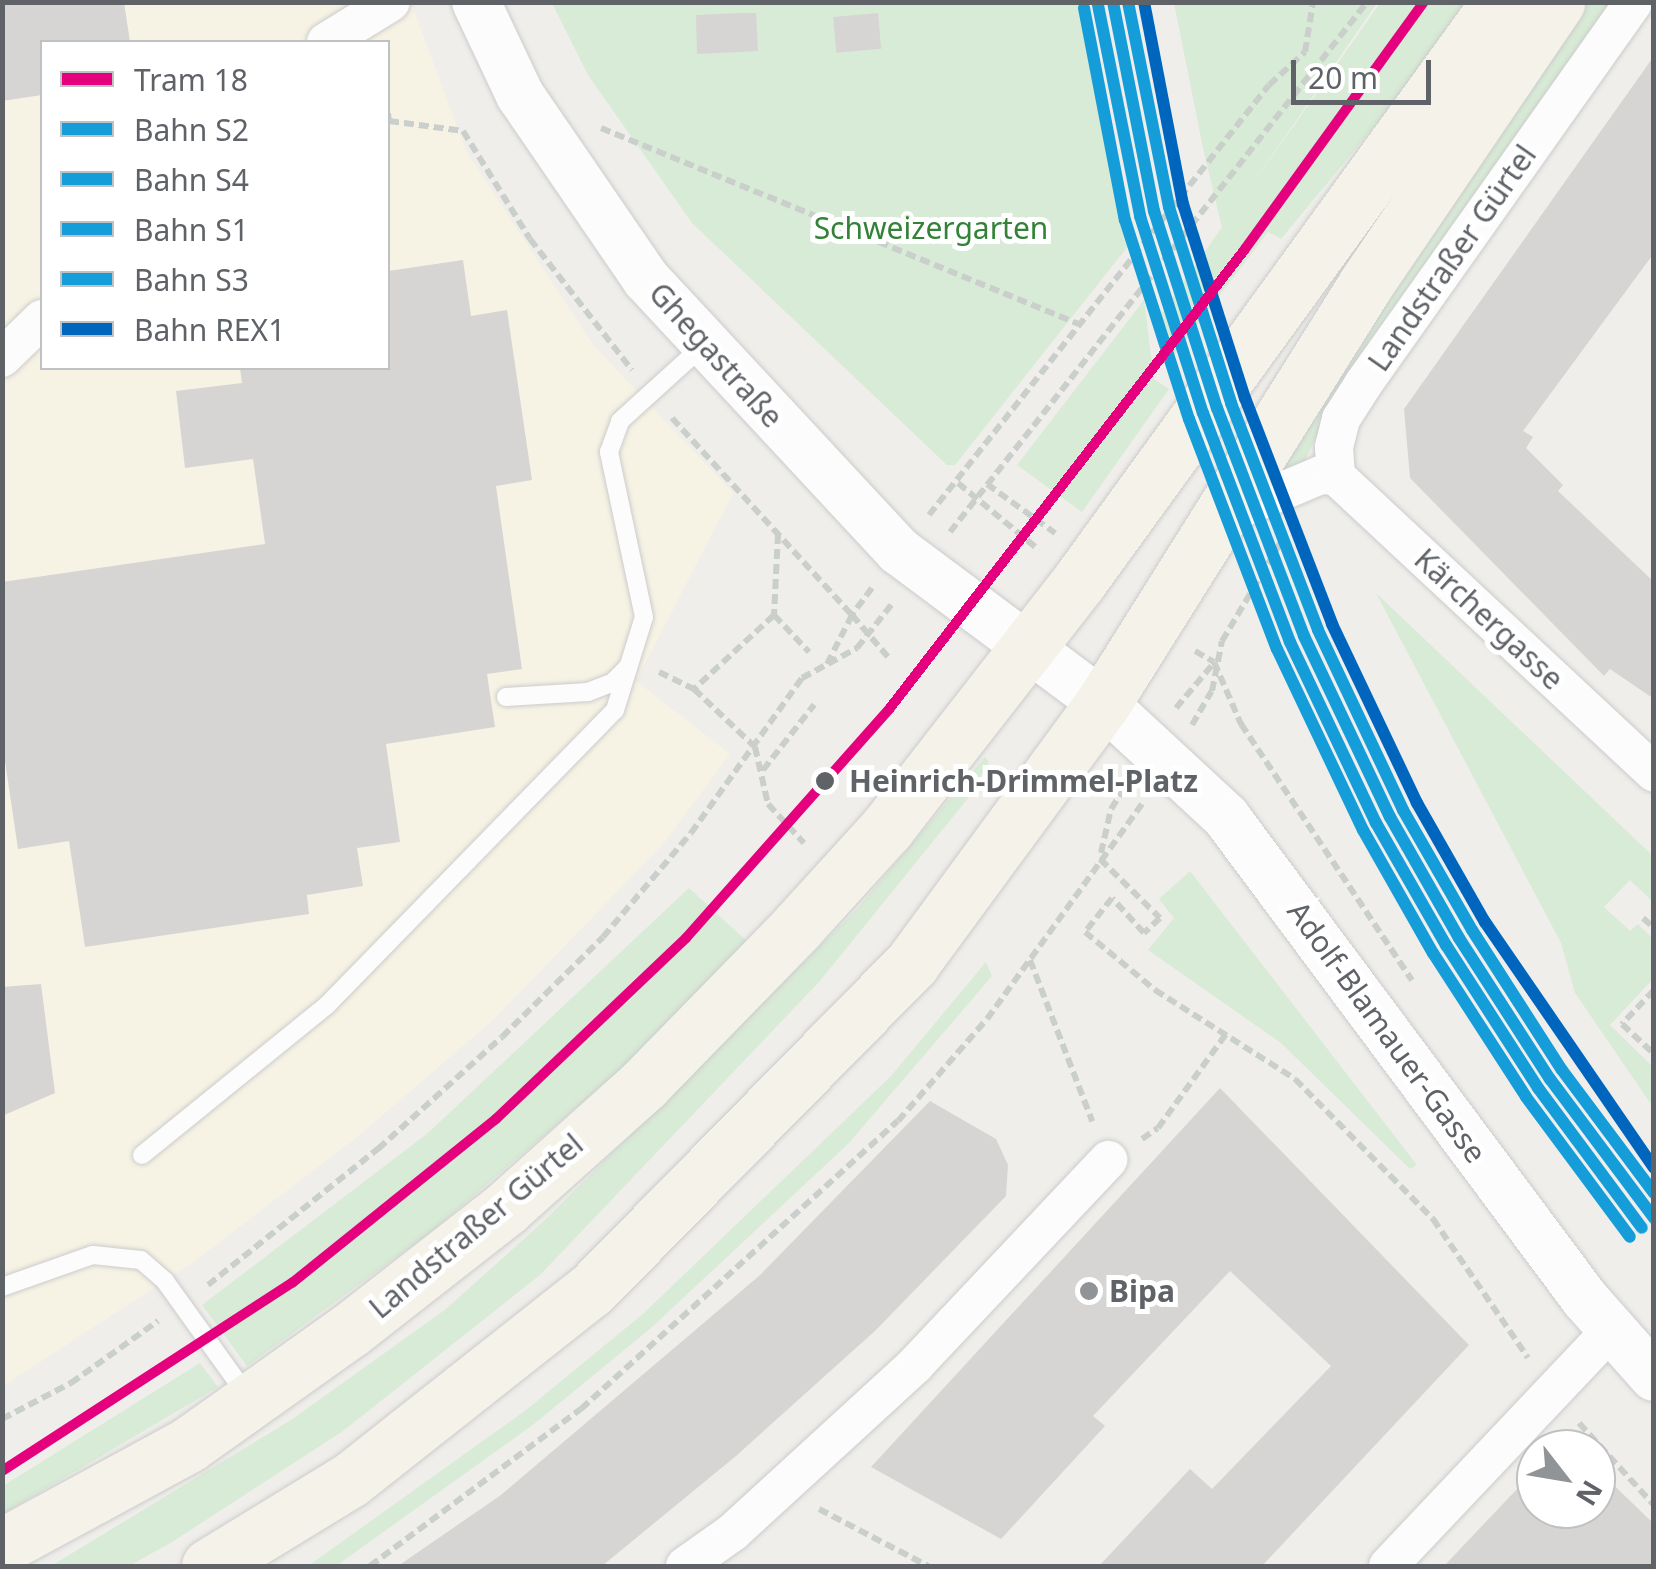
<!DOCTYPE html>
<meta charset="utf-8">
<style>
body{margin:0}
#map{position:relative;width:1656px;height:1569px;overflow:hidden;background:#efeeea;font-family:"Noto Sans",sans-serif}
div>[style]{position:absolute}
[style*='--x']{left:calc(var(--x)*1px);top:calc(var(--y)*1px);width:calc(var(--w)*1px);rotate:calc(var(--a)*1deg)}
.commercial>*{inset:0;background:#f7f3e4}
.green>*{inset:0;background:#d8ebd6}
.building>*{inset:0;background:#d6d5d3;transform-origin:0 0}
.path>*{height:6px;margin-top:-3px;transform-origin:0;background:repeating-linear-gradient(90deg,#cacfcc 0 10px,transparent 0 15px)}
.roads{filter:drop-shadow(0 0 2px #cbcccc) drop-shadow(0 0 2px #cbcccc)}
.service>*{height:18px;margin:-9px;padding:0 9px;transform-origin:9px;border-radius:9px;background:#fdfcfc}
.minor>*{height:38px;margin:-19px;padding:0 19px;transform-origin:19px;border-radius:19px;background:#fdfcfc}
.tertiary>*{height:48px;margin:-24px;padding:0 24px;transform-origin:24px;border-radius:24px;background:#fdfcfc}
.primary>*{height:55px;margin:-27.5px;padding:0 27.5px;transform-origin:27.5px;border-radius:27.5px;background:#f4f2e9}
.rail-1>*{height:12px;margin:-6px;padding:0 6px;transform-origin:6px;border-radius:6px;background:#159dd9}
.rail-2>*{height:12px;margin:-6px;padding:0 6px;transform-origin:6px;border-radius:6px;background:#159dd9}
.rail-3>*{height:12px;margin:-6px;padding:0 6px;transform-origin:6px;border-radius:6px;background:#159dd9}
.rail-4>*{height:12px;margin:-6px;padding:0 6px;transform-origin:6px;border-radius:6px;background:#159dd9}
.rail-5>*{height:12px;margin:-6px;padding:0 6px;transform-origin:6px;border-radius:6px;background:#0065bd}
.tram-1>*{height:10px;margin:-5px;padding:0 5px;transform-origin:5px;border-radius:5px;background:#e5007d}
.dots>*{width:28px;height:28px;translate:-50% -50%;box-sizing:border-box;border:5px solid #fff;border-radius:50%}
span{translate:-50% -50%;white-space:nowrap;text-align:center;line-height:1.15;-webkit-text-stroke:10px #fff;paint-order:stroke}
.park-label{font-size:30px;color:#348238}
.street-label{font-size:30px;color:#5f6368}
.stop-label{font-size:30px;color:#5f6368;font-weight:700}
.left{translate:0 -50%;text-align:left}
.poi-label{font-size:30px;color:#5f6368;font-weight:700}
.frame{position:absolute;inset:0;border:5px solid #5f6368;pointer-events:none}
.legend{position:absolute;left:40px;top:40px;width:350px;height:330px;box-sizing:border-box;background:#fff;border:2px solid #bfc1c3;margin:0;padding:12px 18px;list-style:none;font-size:30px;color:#5f6368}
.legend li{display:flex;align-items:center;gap:20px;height:50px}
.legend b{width:50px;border:2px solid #bfc1c3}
.north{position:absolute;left:1516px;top:1429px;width:100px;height:100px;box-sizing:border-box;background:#fff;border:2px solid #bfc1c3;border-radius:50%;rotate:121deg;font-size:28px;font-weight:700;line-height:40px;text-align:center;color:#5f6368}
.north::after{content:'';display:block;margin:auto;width:35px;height:45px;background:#919496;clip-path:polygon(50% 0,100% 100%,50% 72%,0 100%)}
.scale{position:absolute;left:1291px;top:60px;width:140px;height:45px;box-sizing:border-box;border:5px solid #5f6368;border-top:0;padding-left:12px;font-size:30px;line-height:35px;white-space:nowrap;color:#5f6368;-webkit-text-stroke:8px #fff;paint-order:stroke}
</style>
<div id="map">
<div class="commercial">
<i style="clip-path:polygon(evenodd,3px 3px,411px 3px,466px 151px,593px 345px,733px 493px,636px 681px,730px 754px,663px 844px,493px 1020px,356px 1138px,192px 1263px,3px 1386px,3px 3px,42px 42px,388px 42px,388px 368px,42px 368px,42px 42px)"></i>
</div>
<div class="green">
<i style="clip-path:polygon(552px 3px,1081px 3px,1136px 236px,955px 465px,947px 465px,692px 223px,588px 75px)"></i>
<i style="clip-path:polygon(1174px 3px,1377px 3px,1222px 228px,1203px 148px)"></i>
<i style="clip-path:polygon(1380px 3px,1476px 3px,1281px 239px,1268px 232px,1171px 359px,1156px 321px)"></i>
<i style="clip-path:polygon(1584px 3px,1614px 3px,1334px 397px,1305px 461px,1275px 478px,1452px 195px)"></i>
<i style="clip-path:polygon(1144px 300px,1154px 379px,1169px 389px,1082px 512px,1017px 465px)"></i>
<i style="clip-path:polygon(1376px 593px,1653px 856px,1653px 902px,1630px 880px,1604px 907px,1630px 931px,1638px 924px,1653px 939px,1653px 979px,1610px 1025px,1653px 1067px,1653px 1107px,1575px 993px,1561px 943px)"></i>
<i style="clip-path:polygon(985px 757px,989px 762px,969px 797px,819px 982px,540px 1275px,343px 1431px,172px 1542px,129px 1566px,51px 1566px,291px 1420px,446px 1309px,545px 1220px,857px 909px)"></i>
<i style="clip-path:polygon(1190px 871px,1417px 1165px,1410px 1169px,1281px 1043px,1148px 950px,1174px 918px,1159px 899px)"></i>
<i style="clip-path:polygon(689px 888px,751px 945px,632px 1060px,431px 1232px,247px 1366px,202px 1305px,428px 1133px)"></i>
<i style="clip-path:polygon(986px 962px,992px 976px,848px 1144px,651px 1328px,534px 1424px,336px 1566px,308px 1566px,526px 1410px,644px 1313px,891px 1076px)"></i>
<i style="clip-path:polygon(200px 1363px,218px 1387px,3px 1514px,3px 1486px)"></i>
</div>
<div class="building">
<i style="clip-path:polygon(2px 2px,124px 2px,130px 42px,42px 42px,42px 95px,2px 101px)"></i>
<i style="clip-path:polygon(741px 13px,756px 13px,758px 51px,697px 54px,696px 15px)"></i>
<i style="left:878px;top:13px;width:36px;height:45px;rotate:85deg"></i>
<i style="clip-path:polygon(1654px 56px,1654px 253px,1523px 431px,1533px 437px,1526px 448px,1563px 485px,1558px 491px,1654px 582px,1654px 699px,1610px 669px,1604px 676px,1410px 478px,1404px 409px)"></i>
<i style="clip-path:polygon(463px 260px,471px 316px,507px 310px,532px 480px,496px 486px,522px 669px,487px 674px,495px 727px,386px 744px,400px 842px,357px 848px,363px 886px,307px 895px,309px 914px,85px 947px,69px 841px,18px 849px,2px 741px,2px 582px,265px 544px,253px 459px,185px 468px,176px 391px,242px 383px,240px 368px,388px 368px,388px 271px)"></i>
<i style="clip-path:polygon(41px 984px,55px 1093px,2px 1116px,2px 987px)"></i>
<i style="clip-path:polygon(1220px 1088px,1469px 1345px,1262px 1566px,1099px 1566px,1190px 1469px,1212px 1489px,1331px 1366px,1230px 1271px,1093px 1416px,1105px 1426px,1001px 1539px,871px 1467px)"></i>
<i style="clip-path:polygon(930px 1101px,996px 1139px,1008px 1165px,1006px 1196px,876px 1330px,736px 1456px,602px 1566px,398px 1566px,501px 1495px,759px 1276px)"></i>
<i style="clip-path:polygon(1596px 1468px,1654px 1524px,1654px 1566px,1444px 1566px,1536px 1469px,1536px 1509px,1596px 1509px)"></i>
</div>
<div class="path">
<i style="--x:388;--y:113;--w:8;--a:83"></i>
<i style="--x:389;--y:121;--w:75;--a:7.7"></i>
<i style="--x:463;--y:131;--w:127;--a:58.2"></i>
<i style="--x:530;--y:239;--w:166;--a:52.1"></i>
<i style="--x:601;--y:128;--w:519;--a:22.31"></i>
<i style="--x:672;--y:418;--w:267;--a:47.6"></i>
<i style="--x:852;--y:615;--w:55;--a:117"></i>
<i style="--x:958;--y:483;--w:105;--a:39.6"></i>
<i style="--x:987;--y:484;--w:84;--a:35.8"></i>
<i style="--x:929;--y:515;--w:548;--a:-51.67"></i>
<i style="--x:1269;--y:85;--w:49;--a:-42.5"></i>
<i style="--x:1305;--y:52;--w:51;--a:-80.9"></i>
<i style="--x:950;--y:532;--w:674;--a:-51.8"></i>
<i style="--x:778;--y:534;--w:81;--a:92.8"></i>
<i style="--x:774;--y:615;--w:51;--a:46.6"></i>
<i style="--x:872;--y:588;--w:34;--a:127"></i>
<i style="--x:852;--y:615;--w:55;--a:49.4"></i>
<i style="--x:774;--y:615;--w:109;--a:137.2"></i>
<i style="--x:694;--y:689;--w:84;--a:43.6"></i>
<i style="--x:755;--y:747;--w:58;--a:77.2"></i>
<i style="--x:768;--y:804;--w:53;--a:47.3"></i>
<i style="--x:1195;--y:651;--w:22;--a:30"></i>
<i style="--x:1214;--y:662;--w:68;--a:66.5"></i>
<i style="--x:1241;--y:724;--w:308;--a:56.3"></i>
<i style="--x:659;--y:672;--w:39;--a:26"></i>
<i style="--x:1176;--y:708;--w:57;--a:-49.9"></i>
<i style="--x:1192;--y:725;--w:39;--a:-60"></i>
<i style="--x:1212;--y:691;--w:51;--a:-78.7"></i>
<i style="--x:1222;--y:641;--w:121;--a:-59.2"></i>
<i style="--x:763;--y:770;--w:83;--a:-51.9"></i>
<i style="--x:1101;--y:853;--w:45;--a:-77.2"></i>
<i style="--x:1111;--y:809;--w:27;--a:-57"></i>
<i style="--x:1100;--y:859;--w:84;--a:44.5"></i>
<i style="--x:1160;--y:918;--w:22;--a:137"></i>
<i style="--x:1144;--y:933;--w:47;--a:-132.4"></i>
<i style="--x:1112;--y:898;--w:43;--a:128.5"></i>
<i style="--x:1085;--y:932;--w:91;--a:39.6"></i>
<i style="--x:1155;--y:990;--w:166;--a:32.4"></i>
<i style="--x:1295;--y:1079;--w:197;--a:45.4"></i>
<i style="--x:1433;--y:1219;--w:168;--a:55.6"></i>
<i style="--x:1643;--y:918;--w:15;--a:42"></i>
<i style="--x:1030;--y:960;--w:173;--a:68.9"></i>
<i style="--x:1654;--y:990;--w:47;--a:133.3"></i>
<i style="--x:1622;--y:1024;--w:44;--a:43.2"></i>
<i style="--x:1142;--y:1139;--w:19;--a:-35"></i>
<i style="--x:1158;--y:1128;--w:116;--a:-54.1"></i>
<i style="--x:208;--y:1285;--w:218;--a:-38.7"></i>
<i style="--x:378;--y:1149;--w:167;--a:-42.1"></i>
<i style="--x:502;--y:1037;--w:142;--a:-44.7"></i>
<i style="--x:603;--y:937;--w:136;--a:-49.8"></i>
<i style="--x:691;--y:833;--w:191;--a:-54.4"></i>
<i style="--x:802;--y:678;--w:63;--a:-28.6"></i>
<i style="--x:857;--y:648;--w:56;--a:-51.5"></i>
<i style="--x:2;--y:1419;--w:78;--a:-27.6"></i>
<i style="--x:71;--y:1383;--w:107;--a:-35.5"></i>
<i style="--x:1579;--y:1423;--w:111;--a:47.6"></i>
<i style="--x:819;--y:1509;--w:123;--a:27.6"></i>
<i style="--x:370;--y:1566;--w:263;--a:-36.7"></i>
<i style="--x:581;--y:1409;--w:428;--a:-42.3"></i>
<i style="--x:898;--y:1121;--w:135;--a:-48.9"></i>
<i style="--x:987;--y:1019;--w:265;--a:-54.2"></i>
</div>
<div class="roads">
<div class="service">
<i style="--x:506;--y:697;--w:82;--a:-3.5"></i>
<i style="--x:588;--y:692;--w:26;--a:-21"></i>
<i style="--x:612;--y:683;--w:23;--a:-45"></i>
<i style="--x:142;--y:1155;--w:238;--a:-39"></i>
<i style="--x:327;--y:1005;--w:412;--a:-45.7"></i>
<i style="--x:615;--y:710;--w:97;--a:-72.7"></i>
<i style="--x:644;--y:617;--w:169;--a:-102"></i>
<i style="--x:609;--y:452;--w:33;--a:-70"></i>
<i style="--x:620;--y:421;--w:115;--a:-42.2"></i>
<i style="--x:2;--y:1287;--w:96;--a:-19.4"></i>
<i style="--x:93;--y:1255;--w:48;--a:5.9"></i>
<i style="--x:141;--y:1260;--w:32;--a:41"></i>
<i style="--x:165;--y:1281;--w:143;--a:54.4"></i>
</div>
<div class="minor">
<i style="--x:326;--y:42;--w:76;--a:-31.6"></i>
<i style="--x:2;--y:358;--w:56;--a:-44.3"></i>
<i style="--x:1336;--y:476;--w:29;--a:-94"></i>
<i style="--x:1334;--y:447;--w:29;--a:-76"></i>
<i style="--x:1341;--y:419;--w:43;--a:-57.4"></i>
<i style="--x:1364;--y:383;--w:467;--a:-54.7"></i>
<i style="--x:1219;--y:518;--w:111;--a:-22.9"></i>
<i style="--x:1321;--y:475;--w:15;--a:4"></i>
<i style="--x:1336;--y:476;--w:435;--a:43"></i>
<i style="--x:685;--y:1566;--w:59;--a:-35.3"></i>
<i style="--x:733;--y:1532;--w:247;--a:-42.5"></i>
<i style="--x:915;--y:1365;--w:282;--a:-46.7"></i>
<i style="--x:1388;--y:1566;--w:326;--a:-46.6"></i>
</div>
<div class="tertiary">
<i style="--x:476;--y:2;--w:103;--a:64.7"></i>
<i style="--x:520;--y:95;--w:223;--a:55.6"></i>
<i style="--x:646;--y:279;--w:371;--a:47.1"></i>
<i style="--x:899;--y:551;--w:254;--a:36.7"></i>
<i style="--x:1103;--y:703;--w:168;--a:42.8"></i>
<i style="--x:1226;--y:817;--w:601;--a:53.32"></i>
<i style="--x:1585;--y:1299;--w:104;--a:48.5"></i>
</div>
<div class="primary">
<i style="--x:2;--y:1546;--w:212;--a:-28.5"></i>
<i style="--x:188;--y:1445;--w:199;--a:-35.4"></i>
<i style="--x:350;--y:1330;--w:198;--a:-38"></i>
<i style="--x:506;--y:1208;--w:186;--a:-41.9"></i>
<i style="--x:644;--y:1084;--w:219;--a:-45.7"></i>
<i style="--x:797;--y:927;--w:134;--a:-47.7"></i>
<i style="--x:887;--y:828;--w:314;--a:-52.1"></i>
<i style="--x:1080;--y:580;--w:714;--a:-54.06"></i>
<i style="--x:209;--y:1566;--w:165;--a:-31.4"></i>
<i style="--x:350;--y:1480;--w:307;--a:-38.3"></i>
<i style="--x:591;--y:1290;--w:458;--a:-45.5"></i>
<i style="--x:912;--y:963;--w:323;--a:-53.7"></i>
<i style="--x:1103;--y:703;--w:493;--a:-57.9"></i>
<i style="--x:1365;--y:285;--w:342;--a:-55.8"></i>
</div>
</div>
<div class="rail-1">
<i style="--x:1113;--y:2;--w:213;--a:78.9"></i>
<i style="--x:1154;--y:211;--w:207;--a:72.3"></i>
<i style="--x:1217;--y:408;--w:244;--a:69.1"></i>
<i style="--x:1304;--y:636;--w:200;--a:64.6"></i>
<i style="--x:1390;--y:817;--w:139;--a:60.3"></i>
<i style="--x:1459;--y:938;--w:168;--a:57.2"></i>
<i style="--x:1550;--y:1079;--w:174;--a:53.2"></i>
</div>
<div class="rail-2">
<i style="--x:1098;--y:5;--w:215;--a:78.7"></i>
<i style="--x:1140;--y:216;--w:207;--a:72.3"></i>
<i style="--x:1203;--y:413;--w:245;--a:69.2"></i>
<i style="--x:1290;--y:642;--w:200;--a:64.6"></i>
<i style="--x:1376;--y:823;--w:141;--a:60.2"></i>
<i style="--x:1446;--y:945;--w:170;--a:57.2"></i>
<i style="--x:1538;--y:1088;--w:174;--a:53.4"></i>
</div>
<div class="rail-3">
<i style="--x:1128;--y:2;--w:209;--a:78.7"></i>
<i style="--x:1169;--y:207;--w:206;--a:72.4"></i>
<i style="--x:1231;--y:403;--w:243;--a:69"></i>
<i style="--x:1318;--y:630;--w:199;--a:64.7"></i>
<i style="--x:1403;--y:810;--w:138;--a:60.1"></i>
<i style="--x:1472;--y:930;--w:166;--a:57.3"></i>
<i style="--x:1562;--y:1070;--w:154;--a:53.2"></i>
</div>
<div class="rail-4">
<i style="--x:1084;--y:8;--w:216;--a:79.1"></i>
<i style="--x:1125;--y:220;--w:209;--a:72.2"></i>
<i style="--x:1189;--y:419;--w:246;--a:69.1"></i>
<i style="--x:1277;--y:649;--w:200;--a:64.6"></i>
<i style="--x:1363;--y:830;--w:142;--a:60.4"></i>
<i style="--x:1433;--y:953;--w:171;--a:57.1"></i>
<i style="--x:1526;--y:1097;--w:174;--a:53.4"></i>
</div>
<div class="rail-5">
<i style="--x:1144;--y:2;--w:206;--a:79.1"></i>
<i style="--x:1183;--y:204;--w:204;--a:72.3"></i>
<i style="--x:1245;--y:398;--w:242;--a:68.9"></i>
<i style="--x:1332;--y:624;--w:198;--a:64.6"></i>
<i style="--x:1417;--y:803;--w:137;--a:60.3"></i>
<i style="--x:1485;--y:922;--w:298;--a:55.5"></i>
</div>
<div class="tram-1">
<i style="--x:2;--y:1471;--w:346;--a:-33"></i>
<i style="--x:292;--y:1283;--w:262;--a:-38.8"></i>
<i style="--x:496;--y:1119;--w:262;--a:-43.6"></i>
<i style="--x:686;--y:938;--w:307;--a:-48.4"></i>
<i style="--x:890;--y:708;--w:580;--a:-52.28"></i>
<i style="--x:1245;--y:249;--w:305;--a:-54.1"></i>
</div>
<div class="dots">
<i style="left:825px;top:781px;background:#5f6368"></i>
<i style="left:1089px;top:1291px;background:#919496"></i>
</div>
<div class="park-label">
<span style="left:931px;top:228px">Schweizergarten</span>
</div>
<div class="street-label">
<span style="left:1452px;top:258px;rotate:-55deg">Landstraßer Gürtel</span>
<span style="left:716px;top:355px;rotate:48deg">Ghegastraße</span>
<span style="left:1489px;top:619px;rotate:43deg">Kärchergasse</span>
<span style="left:1387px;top:1032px;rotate:54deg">Adolf-Blamauer-Gasse</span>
<span style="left:476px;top:1226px;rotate:-40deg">Landstraßer Gürtel</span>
</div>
<div class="stop-label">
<span class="left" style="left:849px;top:781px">Heinrich-Drimmel-Platz</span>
</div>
<div class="poi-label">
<span class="left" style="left:1109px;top:1291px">Bipa</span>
</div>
<div class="frame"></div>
<ul class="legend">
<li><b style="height:12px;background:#e5007d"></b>Tram 18</li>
<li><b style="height:12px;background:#159dd9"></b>Bahn S2</li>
<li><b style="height:12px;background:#159dd9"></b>Bahn S4</li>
<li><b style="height:12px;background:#159dd9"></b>Bahn S1</li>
<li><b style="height:12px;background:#159dd9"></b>Bahn S3</li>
<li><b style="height:12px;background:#0065bd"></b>Bahn REX1</li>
</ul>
<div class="north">N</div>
<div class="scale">20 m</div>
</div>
